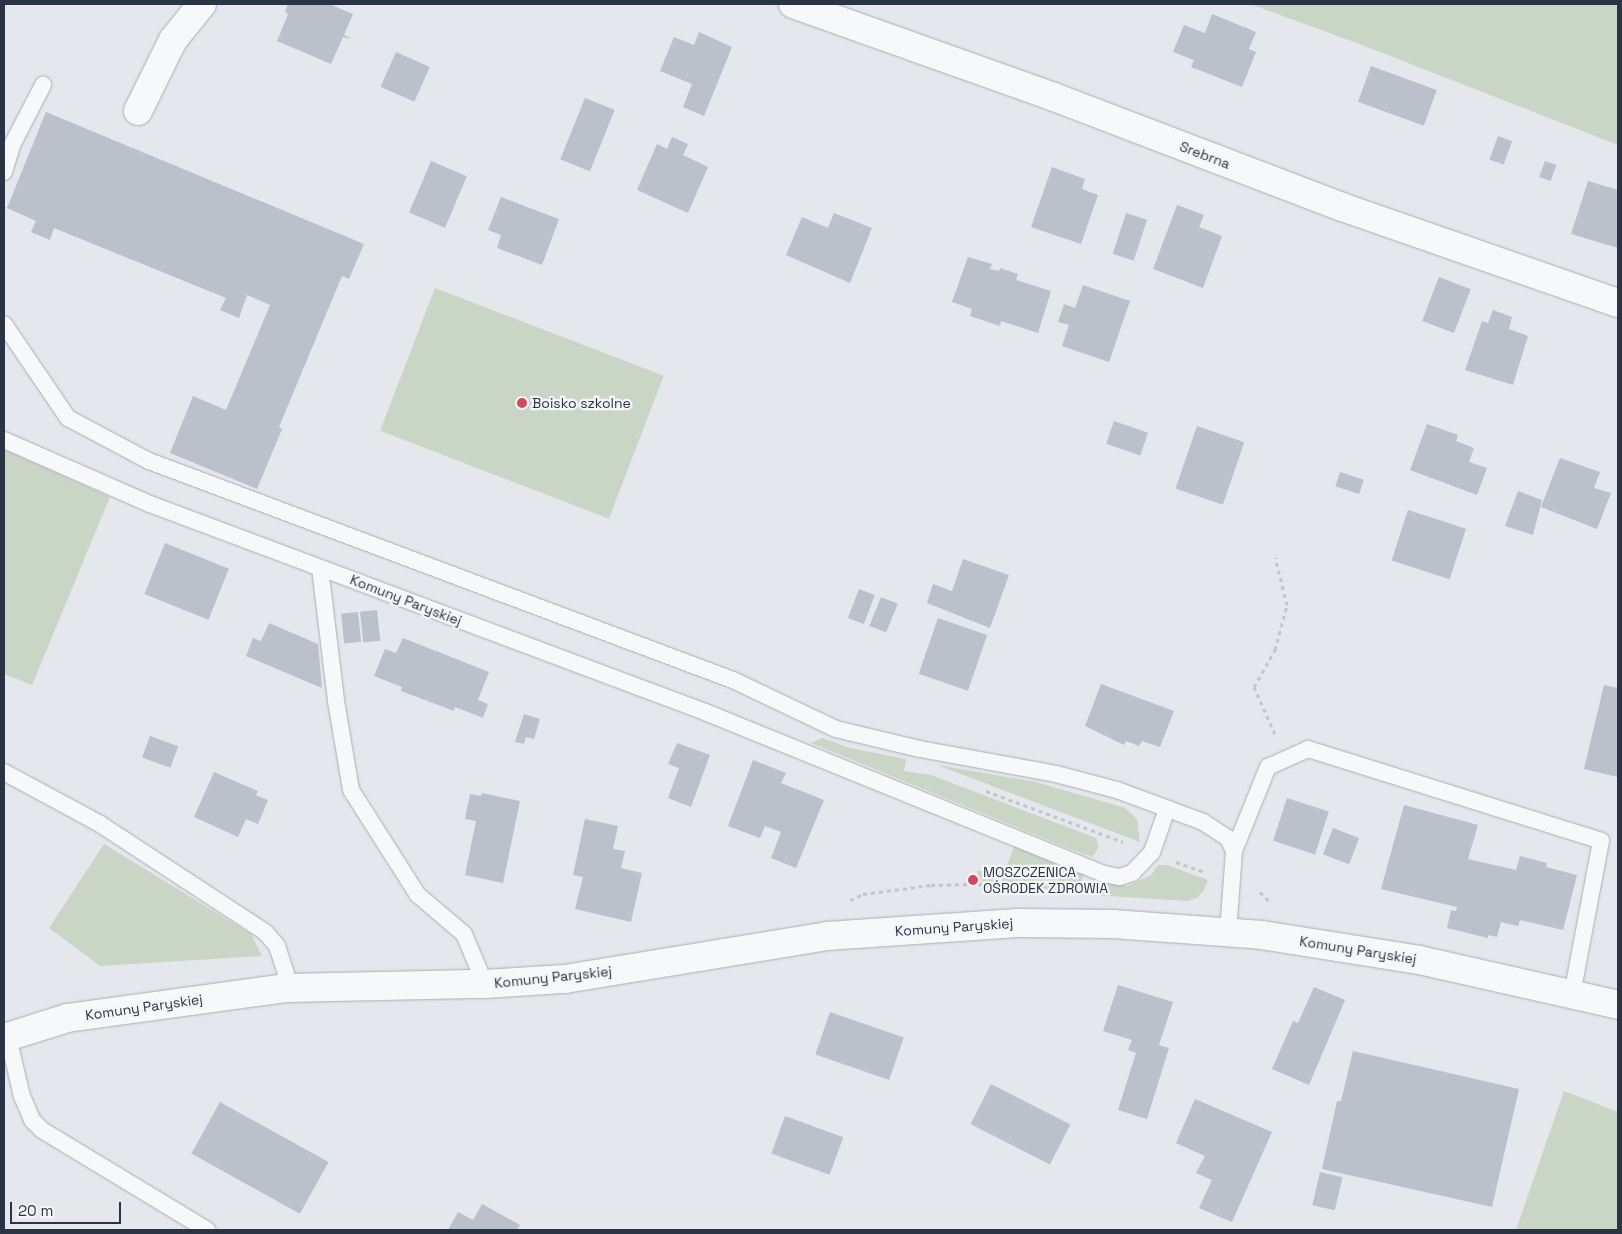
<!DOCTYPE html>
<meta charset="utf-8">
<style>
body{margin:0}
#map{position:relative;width:1622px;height:1234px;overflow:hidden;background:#e4e7ec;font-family:"Space Grotesk",sans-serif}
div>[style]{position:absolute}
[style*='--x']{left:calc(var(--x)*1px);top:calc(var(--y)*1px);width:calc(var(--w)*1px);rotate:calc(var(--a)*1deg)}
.green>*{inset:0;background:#c9d6c5;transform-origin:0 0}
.building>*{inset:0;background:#bbc0ca;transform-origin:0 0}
.path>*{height:3px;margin-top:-1.5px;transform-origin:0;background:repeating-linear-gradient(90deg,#c2c5cb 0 4px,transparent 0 8px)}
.roads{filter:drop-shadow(0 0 1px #a9aeb7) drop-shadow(0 0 1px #a9aeb7)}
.service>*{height:16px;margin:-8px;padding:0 8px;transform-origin:8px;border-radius:8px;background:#f7f8fa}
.minor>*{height:28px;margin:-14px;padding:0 14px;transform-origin:14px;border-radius:14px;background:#f7f8fa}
.tertiary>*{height:28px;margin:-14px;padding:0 14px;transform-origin:14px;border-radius:14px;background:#f7f8fa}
.dots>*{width:14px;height:14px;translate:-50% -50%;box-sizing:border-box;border:2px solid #f4f6f9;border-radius:50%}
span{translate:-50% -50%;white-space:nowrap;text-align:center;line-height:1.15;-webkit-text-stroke:4.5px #f4f6f9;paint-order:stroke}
.street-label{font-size:14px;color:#2b3445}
.poi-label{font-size:14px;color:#2b3445}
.left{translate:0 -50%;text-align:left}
.frame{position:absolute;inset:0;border:5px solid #2b3445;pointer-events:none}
.scale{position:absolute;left:10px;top:1202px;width:111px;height:22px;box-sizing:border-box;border:2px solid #2b3445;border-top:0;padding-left:6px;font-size:15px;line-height:18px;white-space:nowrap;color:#2b3445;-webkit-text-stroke:4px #f4f6f9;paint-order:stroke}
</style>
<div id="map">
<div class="green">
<i style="clip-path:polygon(1250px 4px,1618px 4px,1618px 145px,1362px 45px)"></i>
<i style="left:435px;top:288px;width:245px;height:153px;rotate:21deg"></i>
<i style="clip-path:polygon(4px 449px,110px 497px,32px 685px,4px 674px)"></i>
<i style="clip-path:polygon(822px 738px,850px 748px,906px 759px,904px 771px,931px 775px,1096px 838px,1099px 846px,1093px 857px,1070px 849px,811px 743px)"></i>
<i style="clip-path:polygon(937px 765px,1036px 782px,1125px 808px,1137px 819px,1140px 842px)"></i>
<i style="clip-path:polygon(1016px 842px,1084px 875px,1081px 883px,1070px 892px,978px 880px,977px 871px,1005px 871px)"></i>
<i style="clip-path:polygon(104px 844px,251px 934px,262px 956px,100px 966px,49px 928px)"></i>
<i style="clip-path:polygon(1158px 865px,1167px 865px,1208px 880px,1204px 890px,1197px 898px,1188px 901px,1092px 895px,1090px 889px,1095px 881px,1128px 886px,1151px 875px)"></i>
<i style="clip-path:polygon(1564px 1091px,1618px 1112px,1618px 1230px,1516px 1230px)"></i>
</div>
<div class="building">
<i style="clip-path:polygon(288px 4px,329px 4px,353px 14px,344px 35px,352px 39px,343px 37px,331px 64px,277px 41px,288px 14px,285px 12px)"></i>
<i style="clip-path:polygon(1212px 14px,1256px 32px,1249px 49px,1256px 52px,1242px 87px,1191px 67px,1194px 60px,1173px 52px,1184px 25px,1205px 33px)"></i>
<i style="clip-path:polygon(699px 32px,732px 47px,704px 116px,683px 107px,692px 84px,660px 71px,674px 37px,694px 45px)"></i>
<i style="left:396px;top:52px;width:37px;height:38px;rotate:24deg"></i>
<i style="left:1371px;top:66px;width:70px;height:38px;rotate:20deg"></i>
<i style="left:585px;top:98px;width:32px;height:66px;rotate:22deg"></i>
<i style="clip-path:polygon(46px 112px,364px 244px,349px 279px,342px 276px,279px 427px,282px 429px,257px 489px,170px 453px,193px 396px,226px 410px,270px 305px,247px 295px,239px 318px,220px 310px,226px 298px,54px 228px,50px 240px,31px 232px,36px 221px,7px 208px)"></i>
<i style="left:1498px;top:136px;width:15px;height:25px;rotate:20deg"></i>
<i style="clip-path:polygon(672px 137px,688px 144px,683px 155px,708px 167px,688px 213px,637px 190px,657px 144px,667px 149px)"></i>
<i style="left:431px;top:161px;width:39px;height:56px;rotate:23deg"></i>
<i style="left:1545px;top:161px;width:12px;height:17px;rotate:20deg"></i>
<i style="clip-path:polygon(1052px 167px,1085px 179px,1082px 189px,1098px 195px,1081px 244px,1031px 227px)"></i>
<i style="clip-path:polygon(1588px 181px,1618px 190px,1618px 248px,1571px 234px)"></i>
<i style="clip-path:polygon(501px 197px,559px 219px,542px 265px,497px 248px,501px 235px,488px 230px)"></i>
<i style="clip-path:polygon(1177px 205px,1204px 215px,1199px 227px,1222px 236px,1203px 288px,1153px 269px)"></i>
<i style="clip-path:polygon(834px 213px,872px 228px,850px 283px,786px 255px,802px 217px,828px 228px)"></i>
<i style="left:1126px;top:213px;width:22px;height:43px;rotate:18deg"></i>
<i style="clip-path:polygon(968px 257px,992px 264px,990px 269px,999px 271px,1000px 268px,1018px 274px,1016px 280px,1051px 291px,1038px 333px,1001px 321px,1000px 326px,970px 316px,972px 309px,952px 302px)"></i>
<i style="left:1439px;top:277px;width:34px;height:47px;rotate:21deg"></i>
<i style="clip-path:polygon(1083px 285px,1130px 301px,1109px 362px,1062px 346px,1069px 325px,1058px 322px,1064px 304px,1075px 308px)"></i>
<i style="clip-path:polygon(1493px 310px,1512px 317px,1509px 329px,1528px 336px,1513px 385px,1465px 370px,1482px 321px,1488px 323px)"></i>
<i style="left:1114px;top:421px;width:36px;height:24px;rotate:19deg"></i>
<i style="clip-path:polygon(1427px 424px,1458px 435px,1456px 441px,1474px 448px,1469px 462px,1487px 468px,1477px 495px,1410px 470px)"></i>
<i style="left:1197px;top:426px;width:50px;height:66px;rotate:19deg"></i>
<i style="clip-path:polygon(1560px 458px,1600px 472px,1594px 488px,1611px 493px,1597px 529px,1541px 507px)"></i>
<i style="left:1340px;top:472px;width:25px;height:15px;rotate:18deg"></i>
<i style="clip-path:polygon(1518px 491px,1542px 500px,1533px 535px,1505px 526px)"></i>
<i style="left:1408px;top:510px;width:61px;height:53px;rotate:18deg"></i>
<i style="left:165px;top:543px;width:69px;height:55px;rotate:22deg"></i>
<i style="clip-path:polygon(963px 559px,1009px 575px,990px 628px,927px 603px,933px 584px,952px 591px)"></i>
<i style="left:859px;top:589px;width:17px;height:31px;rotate:21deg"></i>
<i style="left:881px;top:597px;width:18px;height:31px;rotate:22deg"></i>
<i style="left:377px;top:610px;width:31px;height:17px;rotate:84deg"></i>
<i style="left:358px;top:612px;width:30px;height:17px;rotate:84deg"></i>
<i style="left:938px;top:618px;width:52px;height:59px;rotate:19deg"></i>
<i style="clip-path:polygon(269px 623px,318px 644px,322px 688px,246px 656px,253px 638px,261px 641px)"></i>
<i style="clip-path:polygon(403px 638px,489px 672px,478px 700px,488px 704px,483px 718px,455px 707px,454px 711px,401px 691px,402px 687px,374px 676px,385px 649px,396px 653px)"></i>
<i style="clip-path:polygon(1101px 684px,1174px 711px,1160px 747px,1142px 741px,1139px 746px,1126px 741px,1124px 745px,1085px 726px)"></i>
<i style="clip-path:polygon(1604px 685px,1618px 688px,1618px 777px,1584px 769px)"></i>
<i style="clip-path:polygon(524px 714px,540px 719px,534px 739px,526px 737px,524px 744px,515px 742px)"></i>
<i style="left:150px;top:736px;width:30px;height:23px;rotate:20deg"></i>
<i style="clip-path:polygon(677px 743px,710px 755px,691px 807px,668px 798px,679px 768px,668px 764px)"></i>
<i style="clip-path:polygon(753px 760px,786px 773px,781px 783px,824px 800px,796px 868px,771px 858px,781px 832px,765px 826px,760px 838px,728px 826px)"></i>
<i style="clip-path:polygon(214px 772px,258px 791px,256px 795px,268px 800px,258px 824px,246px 819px,238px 837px,194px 817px)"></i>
<i style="clip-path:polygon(482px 793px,520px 801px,503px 883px,465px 875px,476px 821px,465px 819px,470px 794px,481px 796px)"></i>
<i style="left:1287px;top:798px;width:44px;height:45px;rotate:18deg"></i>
<i style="clip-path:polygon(1404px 805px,1478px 825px,1468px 859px,1516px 870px,1520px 856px,1547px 863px,1546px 867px,1577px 875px,1563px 930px,1520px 920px,1518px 926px,1501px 922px,1497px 937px,1488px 935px,1488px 938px,1447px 928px,1451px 910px,1456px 911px,1457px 907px,1381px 889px)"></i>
<i style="clip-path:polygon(585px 819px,618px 826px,613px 849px,625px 851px,621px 868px,642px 873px,631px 922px,575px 909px,583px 877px,573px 875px)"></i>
<i style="left:1333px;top:828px;width:28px;height:28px;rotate:21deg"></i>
<i style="clip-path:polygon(1118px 985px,1173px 1002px,1159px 1045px,1169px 1048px,1147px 1119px,1118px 1110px,1136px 1053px,1128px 1050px,1132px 1040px,1103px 1031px)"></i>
<i style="clip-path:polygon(1314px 987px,1345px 1000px,1309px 1085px,1272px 1069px,1293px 1021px,1298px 1023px)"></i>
<i style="left:830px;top:1012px;width:78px;height:45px;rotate:19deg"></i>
<i style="clip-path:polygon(1353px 1051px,1519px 1089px,1492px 1207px,1322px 1169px,1337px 1101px,1341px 1101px)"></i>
<i style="left:991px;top:1084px;width:89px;height:45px;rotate:27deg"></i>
<i style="clip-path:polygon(1195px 1099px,1272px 1132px,1232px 1222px,1199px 1208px,1212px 1180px,1196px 1173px,1205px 1156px,1176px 1143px)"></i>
<i style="left:220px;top:1102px;width:124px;height:59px;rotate:29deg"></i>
<i style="left:785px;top:1116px;width:62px;height:40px;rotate:20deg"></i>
<i style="left:1320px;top:1172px;width:23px;height:34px;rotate:13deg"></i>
<i style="clip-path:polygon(482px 1204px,520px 1225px,517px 1230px,448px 1230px,458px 1212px,473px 1220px)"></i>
</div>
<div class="path">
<i style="--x:1275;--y:734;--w:51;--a:-114.1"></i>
<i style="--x:1254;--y:687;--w:43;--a:-60.4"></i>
<i style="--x:1275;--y:650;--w:47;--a:-75.1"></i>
<i style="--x:1287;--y:605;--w:49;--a:-104"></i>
<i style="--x:986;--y:791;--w:146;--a:20.4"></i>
<i style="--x:1176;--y:862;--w:31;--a:19"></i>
<i style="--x:1260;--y:892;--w:14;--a:45"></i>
<i style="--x:850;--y:900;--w:14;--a:-25"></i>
<i style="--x:863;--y:894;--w:69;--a:-7.5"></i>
<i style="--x:931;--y:885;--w:47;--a:-1.2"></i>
<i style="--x:978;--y:884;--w:31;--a:7"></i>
</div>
<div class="roads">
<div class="service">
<i style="--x:4;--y:172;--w:28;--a:-73"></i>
<i style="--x:12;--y:145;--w:68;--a:-62.7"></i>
<i style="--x:4;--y:324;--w:114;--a:55.8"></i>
<i style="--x:68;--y:418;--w:92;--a:28"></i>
<i style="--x:149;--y:461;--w:624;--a:20.56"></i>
<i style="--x:733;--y:680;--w:114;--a:25.4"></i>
<i style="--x:836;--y:729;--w:86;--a:13.4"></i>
<i style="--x:920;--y:749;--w:138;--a:10.4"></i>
<i style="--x:1056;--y:774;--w:63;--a:14.7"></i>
<i style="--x:1117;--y:790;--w:92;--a:20.4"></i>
<i style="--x:1203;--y:822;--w:30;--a:33"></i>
<i style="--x:1228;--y:838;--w:14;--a:65"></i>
<i style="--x:1234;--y:851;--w:81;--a:94.2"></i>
<i style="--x:4;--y:440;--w:159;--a:23.7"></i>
<i style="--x:150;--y:504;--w:593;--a:20.54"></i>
<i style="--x:705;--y:712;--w:431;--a:22.1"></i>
<i style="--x:1104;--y:874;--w:16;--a:11"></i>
<i style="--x:1120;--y:877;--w:13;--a:-18"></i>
<i style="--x:1132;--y:873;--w:29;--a:-46"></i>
<i style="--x:1152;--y:852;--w:46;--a:-70.8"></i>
<i style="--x:320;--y:568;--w:134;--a:83.1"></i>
<i style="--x:336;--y:701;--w:90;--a:80.4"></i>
<i style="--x:351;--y:790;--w:125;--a:57.5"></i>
<i style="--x:418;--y:895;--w:60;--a:40.3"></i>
<i style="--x:464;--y:934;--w:54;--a:67.2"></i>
<i style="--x:4;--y:772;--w:109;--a:28.4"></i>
<i style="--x:100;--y:824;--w:197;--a:33.2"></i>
<i style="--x:265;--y:932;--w:18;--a:49"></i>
<i style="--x:277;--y:946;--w:29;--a:72"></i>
<i style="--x:286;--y:974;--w:14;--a:86"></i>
<i style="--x:1234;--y:851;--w:91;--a:-68"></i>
<i style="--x:1268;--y:767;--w:44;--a:-24.2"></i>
<i style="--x:1308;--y:749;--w:307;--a:17.4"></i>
<i style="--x:1601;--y:841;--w:157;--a:100.7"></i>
<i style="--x:8;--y:1037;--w:61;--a:76.7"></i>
<i style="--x:22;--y:1096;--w:26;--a:67"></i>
<i style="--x:32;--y:1120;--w:14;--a:45"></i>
<i style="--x:42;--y:1130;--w:193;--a:31.2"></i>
</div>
<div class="minor">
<i style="--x:793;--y:4;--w:277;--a:19.6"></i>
<i style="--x:1054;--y:97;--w:308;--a:20.9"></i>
<i style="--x:1342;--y:207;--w:292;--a:19.2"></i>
<i style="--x:138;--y:111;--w:79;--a:-63.8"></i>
<i style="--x:173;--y:40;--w:46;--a:-51.1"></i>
</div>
<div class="tertiary">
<i style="--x:4;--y:1038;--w:66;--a:-17.6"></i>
<i style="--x:67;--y:1018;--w:222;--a:-7.8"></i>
<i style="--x:287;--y:988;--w:198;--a:-1.2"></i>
<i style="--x:485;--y:984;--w:80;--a:-3.6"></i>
<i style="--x:565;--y:979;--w:266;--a:-9.3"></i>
<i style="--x:827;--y:936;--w:191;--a:-3.9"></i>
<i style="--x:1018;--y:923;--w:95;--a:0.6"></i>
<i style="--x:1113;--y:924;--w:149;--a:4.2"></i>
<i style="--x:1262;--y:935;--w:159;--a:9"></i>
<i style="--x:1419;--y:960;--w:204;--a:12.7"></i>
</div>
</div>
<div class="dots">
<i style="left:522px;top:403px;background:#d1495b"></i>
<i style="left:973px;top:880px;background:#d1495b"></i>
</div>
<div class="street-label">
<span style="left:1205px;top:155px;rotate:21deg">Srebrna</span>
<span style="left:406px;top:600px;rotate:21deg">Komuny Paryskiej</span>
<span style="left:954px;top:927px;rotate:-4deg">Komuny Paryskiej</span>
<span style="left:1358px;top:950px;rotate:9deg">Komuny Paryskiej</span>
<span style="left:553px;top:977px;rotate:-6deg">Komuny Paryskiej</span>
<span style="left:144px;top:1007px;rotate:-8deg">Komuny Paryskiej</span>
</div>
<div class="poi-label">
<span class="left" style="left:532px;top:403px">Boisko szkolne</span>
<span class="left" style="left:983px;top:880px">MOSZCZENICA<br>OŚRODEK ZDROWIA</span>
</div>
<div class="frame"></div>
<div class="scale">20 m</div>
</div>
